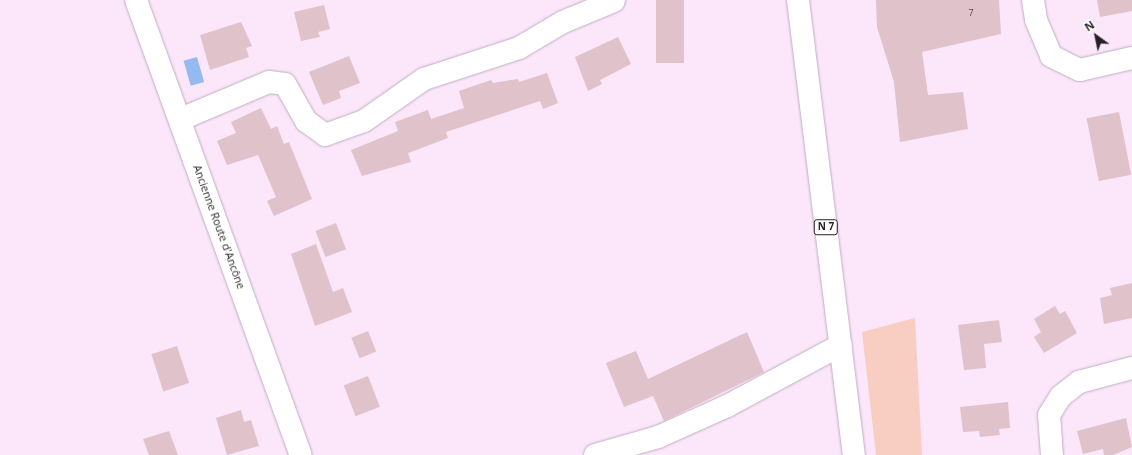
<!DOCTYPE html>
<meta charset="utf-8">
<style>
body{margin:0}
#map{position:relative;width:1132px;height:455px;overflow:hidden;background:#fbe6fa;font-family:"Open Sans",sans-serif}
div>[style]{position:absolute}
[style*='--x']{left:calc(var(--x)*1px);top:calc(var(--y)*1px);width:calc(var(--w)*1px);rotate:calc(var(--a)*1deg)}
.green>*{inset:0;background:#f9cec2}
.water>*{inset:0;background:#94baef;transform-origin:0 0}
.building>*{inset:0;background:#e0c2ca;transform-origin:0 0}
.roads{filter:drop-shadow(0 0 1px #c0adc0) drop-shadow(0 0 1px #c0adc0)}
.minor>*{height:22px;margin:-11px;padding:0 11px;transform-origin:11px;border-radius:11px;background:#fff}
.major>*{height:22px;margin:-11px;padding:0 11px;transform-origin:11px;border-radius:11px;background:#fff}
span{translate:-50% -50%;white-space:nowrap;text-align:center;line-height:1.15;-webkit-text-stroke:3px #fff;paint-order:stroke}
.number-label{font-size:9px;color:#54484f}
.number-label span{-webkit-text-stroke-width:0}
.shield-label span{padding:1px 3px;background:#fff;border:1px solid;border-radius:3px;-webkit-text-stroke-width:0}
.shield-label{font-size:10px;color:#261f26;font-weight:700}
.street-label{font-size:11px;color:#261f26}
.north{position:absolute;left:1076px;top:16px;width:40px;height:40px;-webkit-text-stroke:3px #fff;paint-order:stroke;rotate:327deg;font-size:11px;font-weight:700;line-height:16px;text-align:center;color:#261f26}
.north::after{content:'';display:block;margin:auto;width:14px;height:18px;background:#261f26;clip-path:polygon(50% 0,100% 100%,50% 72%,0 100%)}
</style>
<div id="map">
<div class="green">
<i style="clip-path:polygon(915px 318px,922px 455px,876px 455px,862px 332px)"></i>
</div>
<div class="water">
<i style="left:197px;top:57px;width:26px;height:14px;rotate:74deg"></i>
</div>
<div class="building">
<i style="left:656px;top:0;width:28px;height:63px"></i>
<i style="clip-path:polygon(876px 0,999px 0,1001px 34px,922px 52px,928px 95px,963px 92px,968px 129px,900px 142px,894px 82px,877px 27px)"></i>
<i style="clip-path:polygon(1097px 0,1132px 0,1132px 11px,1100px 17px)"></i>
<i style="clip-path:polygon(324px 5px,330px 29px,318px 32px,320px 37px,301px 41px,294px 12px)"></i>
<i style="clip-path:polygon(241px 22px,252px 46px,246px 48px,249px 57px,210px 70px,200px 35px)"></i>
<i style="clip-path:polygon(618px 37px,631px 64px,600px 80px,602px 84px,588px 91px,575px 57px)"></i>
<i style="clip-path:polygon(349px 56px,360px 83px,339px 91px,341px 98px,323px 105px,309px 72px)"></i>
<i style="clip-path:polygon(547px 73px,558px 103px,543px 109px,540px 101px,446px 132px,448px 138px,408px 153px,411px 162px,362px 176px,351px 150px,398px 131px,395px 122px,428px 110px,431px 119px,464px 108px,459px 91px,491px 80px,493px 83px,518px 79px,519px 82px)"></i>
<i style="clip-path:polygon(261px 108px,271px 129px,277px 126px,284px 144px,289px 142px,312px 199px,274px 216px,267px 201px,276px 197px,258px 155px,227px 165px,217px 141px,236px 133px,231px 122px)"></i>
<i style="left:1119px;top:112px;width:64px;height:33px;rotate:79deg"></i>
<i style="left:336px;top:223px;width:28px;height:22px;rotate:69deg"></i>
<i style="clip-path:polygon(316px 244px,333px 292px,343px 288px,352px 312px,315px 326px,291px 254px)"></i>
<i style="clip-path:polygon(1132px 283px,1132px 318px,1104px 324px,1100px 298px,1112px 295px,1110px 288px)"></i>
<i style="clip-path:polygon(1055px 306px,1060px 314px,1065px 311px,1077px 333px,1044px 353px,1034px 337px,1041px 332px,1034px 319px)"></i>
<i style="clip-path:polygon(999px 320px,1002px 342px,984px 344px,986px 368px,964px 370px,958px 325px)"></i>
<i style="left:368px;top:331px;width:22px;height:18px;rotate:68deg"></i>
<i style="clip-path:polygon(747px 332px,764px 372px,664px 421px,653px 396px,624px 407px,606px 363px,636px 351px,648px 379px)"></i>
<i style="left:177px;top:346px;width:39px;height:27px;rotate:72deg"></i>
<i style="left:368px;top:376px;width:33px;height:26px;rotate:69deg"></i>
<i style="clip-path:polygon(1008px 402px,1010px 428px,999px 429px,1000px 435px,980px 437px,979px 431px,963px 432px,960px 407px)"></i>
<i style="clip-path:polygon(241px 410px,244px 422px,251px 420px,259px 446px,227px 455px,216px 418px)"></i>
<i style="clip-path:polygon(1126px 418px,1132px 447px,1113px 455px,1104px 455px,1103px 449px,1083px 454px,1077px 431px)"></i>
<i style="clip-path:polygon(169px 431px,178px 455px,149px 455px,143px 439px)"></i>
</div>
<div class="roads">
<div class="minor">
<i style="--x:136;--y:0;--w:484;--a:70.1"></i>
<i style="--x:1033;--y:0;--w:20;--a:81"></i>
<i style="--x:1036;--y:20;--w:39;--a:67"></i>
<i style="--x:1051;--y:56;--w:32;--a:26"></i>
<i style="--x:1080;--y:70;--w:53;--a:-13"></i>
<i style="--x:181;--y:119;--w:95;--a:-22.8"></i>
<i style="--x:269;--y:82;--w:16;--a:7"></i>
<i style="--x:285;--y:84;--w:43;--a:60.4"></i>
<i style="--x:306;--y:121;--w:24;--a:36"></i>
<i style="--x:325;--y:135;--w:41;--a:-19.7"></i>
<i style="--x:364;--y:121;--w:73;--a:-35"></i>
<i style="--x:424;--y:79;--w:100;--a:-18.1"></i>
<i style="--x:519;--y:48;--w:51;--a:-30.6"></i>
<i style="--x:563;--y:22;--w:55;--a:-22.4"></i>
<i style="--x:595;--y:455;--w:66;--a:-15.9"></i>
<i style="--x:658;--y:437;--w:76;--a:-24.2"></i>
<i style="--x:727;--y:406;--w:129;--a:-28.2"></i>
<i style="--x:1052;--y:455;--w:40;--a:-94.3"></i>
<i style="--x:1049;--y:415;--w:22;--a:-58"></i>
<i style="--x:1061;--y:396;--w:23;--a:-38"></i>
<i style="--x:1079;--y:382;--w:55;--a:-14.8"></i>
</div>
<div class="major">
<i style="--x:798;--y:0;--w:458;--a:83"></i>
</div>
</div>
<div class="number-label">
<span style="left:971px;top:13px">7</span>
</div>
<div class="shield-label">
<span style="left:826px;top:227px">N 7</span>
</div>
<div class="street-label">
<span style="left:219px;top:227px;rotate:70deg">Ancienne Route d'Ancône</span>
</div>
<div class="north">N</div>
</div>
